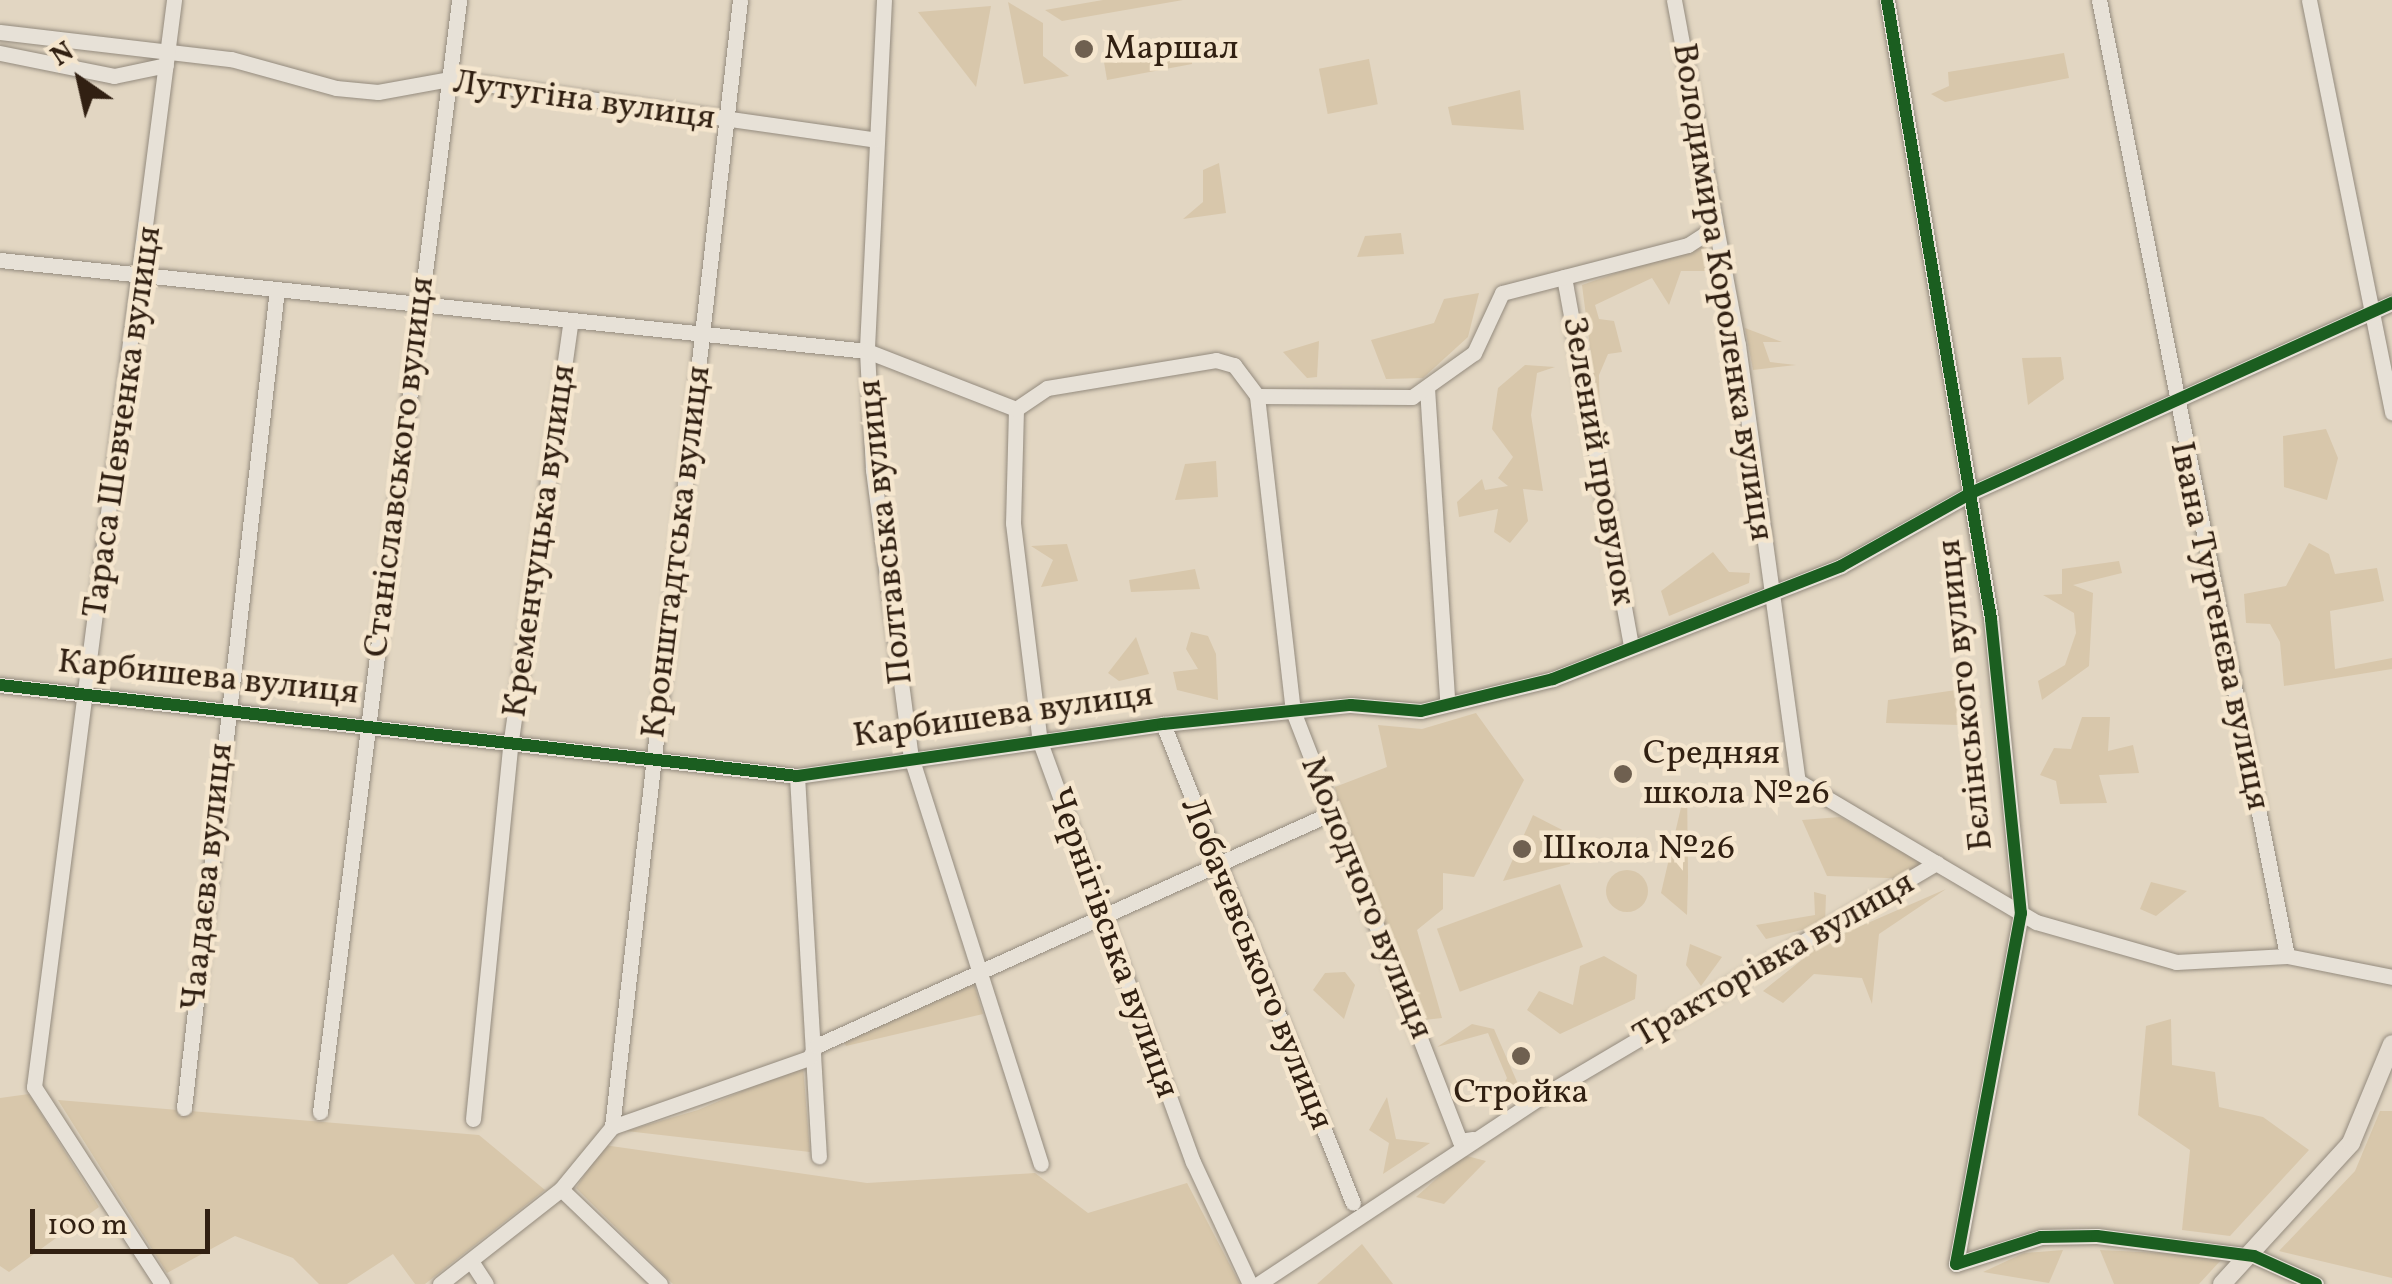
<!DOCTYPE html>
<meta charset="utf-8">
<style>
body{margin:0}
#map{position:relative;width:2392px;height:1284px;overflow:hidden;background:#e2d6c2;font-family:Vollkorn,serif}
div>[style]{position:absolute}
[style*='--x']{left:calc(var(--x)*1px);top:calc(var(--y)*1px);width:calc(var(--w)*1px);rotate:calc(var(--a)*1deg)}
.green>*{inset:0;background:#d8c7ab;transform-origin:0 0}
.round{border-radius:50%}
.roads{filter:drop-shadow(0 0 2px #948b7e) drop-shadow(0 0 2px #948b7e)}
.minor>*{height:15px;margin:-7.5px;padding:0 7.5px;transform-origin:7.5px;border-radius:7.5px;background:#e7e1d7}
.major>*{height:18px;margin:-9px;padding:0 9px;transform-origin:9px;border-radius:9px;background:#e4dcd0}
.cycleway>*{height:12px;margin:-6px;padding:0 6px;transform-origin:6px;border-radius:6px;background:#1b5e20}
.dots>*{width:28px;height:28px;translate:-50% -50%;box-sizing:border-box;border:5px solid #f5e6ce;border-radius:50%}
span{translate:-50% -50%;white-space:nowrap;text-align:center;line-height:1.15;-webkit-text-stroke:9px #f5e6ce;paint-order:stroke}
.poi-label{font-size:35px;color:#312012}
.left{translate:0 -50%;text-align:left}
.street-label{font-size:35px;color:#312012}
.north{position:absolute;left:30px;top:30px;width:100px;height:100px;-webkit-text-stroke:8px #f5e6ce;paint-order:stroke;rotate:326deg;font-size:28px;font-weight:700;line-height:40px;text-align:center;color:#312012}
.north::after{content:'';display:block;margin:auto;width:35px;height:45px;background:#312012;clip-path:polygon(50% 0,100% 100%,50% 72%,0 100%)}
.scale{position:absolute;left:30px;top:1209px;width:180px;height:45px;box-sizing:border-box;border:5px solid #312012;border-top:0;padding-left:12px;font-size:30px;line-height:35px;white-space:nowrap;color:#312012;-webkit-text-stroke:8px #f5e6ce;paint-order:stroke}
</style>
<div id="map">
<div class="green">
<i style="clip-path:polygon(1103px 0,1183px 0,1062px 21px,1045px 10px)"></i>
<i style="clip-path:polygon(1008px 2px,1043px 23px,1043px 56px,1069px 76px,1024px 84px)"></i>
<i style="clip-path:polygon(991px 6px,976px 87px,918px 12px)"></i>
<i style="clip-path:polygon(1192px 43px,1192px 64px,1107px 80px,1103px 56px)"></i>
<i style="clip-path:polygon(2064px 53px,2069px 78px,1945px 102px,1931px 94px,1949px 86px,1948px 72px)"></i>
<i style="left:1369px;top:59px;width:46px;height:51px;rotate:79deg"></i>
<i style="clip-path:polygon(1520px 90px,1524px 130px,1452px 125px,1448px 107px)"></i>
<i style="clip-path:polygon(1219px 163px,1226px 213px,1183px 219px,1203px 202px,1203px 170px)"></i>
<i style="clip-path:polygon(1401px 233px,1404px 254px,1357px 257px,1365px 236px)"></i>
<i style="clip-path:polygon(1705px 242px,1712px 271px,1681px 271px,1669px 305px,1652px 278px,1595px 305px,1599px 319px,1614px 321px,1622px 352px,1608px 354px,1599px 375px,1600px 425px,1582px 285px)"></i>
<i style="clip-path:polygon(1479px 293px,1468px 337px,1423px 378px,1386px 379px,1371px 340px,1434px 323px,1444px 299px)"></i>
<i style="clip-path:polygon(1745px 328px,1782px 342px,1763px 342px,1770px 362px,1796px 365px,1753px 370px)"></i>
<i style="clip-path:polygon(1319px 341px,1317px 377px,1307px 378px,1283px 352px)"></i>
<i style="clip-path:polygon(2061px 357px,2064px 379px,2028px 405px,2022px 358px)"></i>
<i style="clip-path:polygon(1525px 365px,1555px 367px,1537px 373px,1531px 415px,1543px 491px,1523px 489px,1528px 521px,1510px 543px,1494px 532px,1498px 509px,1459px 517px,1457px 502px,1482px 479px,1485px 490px,1508px 486px,1498px 478px,1513px 457px,1492px 429px,1498px 388px)"></i>
<i style="clip-path:polygon(2326px 429px,2338px 458px,2327px 500px,2284px 487px,2283px 436px)"></i>
<i style="clip-path:polygon(1216px 461px,1218px 497px,1175px 500px,1185px 464px)"></i>
<i style="clip-path:polygon(2309px 543px,2329px 554px,2335px 574px,2377px 568px,2384px 601px,2330px 611px,2335px 669px,2392px 658px,2392px 669px,2284px 686px,2280px 642px,2270px 624px,2246px 623px,2244px 594px,2286px 586px)"></i>
<i style="clip-path:polygon(1067px 544px,1078px 581px,1041px 587px,1053px 560px,1031px 546px)"></i>
<i style="clip-path:polygon(1713px 552px,1729px 572px,1750px 573px,1749px 583px,1669px 616px,1661px 591px)"></i>
<i style="clip-path:polygon(2119px 561px,2122px 573px,2073px 585px,2093px 593px,2089px 666px,2042px 700px,2038px 681px,2065px 665px,2076px 633px,2074px 613px,2043px 595px,2062px 594px,2062px 569px)"></i>
<i style="clip-path:polygon(1195px 569px,1200px 589px,1131px 592px,1129px 580px)"></i>
<i style="clip-path:polygon(1191px 632px,1208px 636px,1216px 654px,1218px 700px,1177px 690px,1173px 672px,1198px 669px,1186px 649px)"></i>
<i style="clip-path:polygon(1136px 637px,1149px 674px,1119px 681px,1108px 673px)"></i>
<i style="clip-path:polygon(1956px 690px,1961px 707px,1977px 713px,1960px 725px,1886px 723px,1888px 700px)"></i>
<i style="clip-path:polygon(1476px 713px,1524px 780px,1474px 877px,1443px 873px,1443px 909px,1417px 930px,1442px 1018px,1424px 1020px,1342px 828px,1335px 787px,1387px 767px,1378px 725px,1422px 729px)"></i>
<i style="clip-path:polygon(2082px 717px,2110px 717px,2108px 751px,2133px 745px,2139px 773px,2099px 775px,2107px 803px,2060px 804px,2056px 781px,2040px 775px,2054px 748px,2071px 749px)"></i>
<i style="clip-path:polygon(1687px 782px,1688px 877px,1687px 915px,1661px 893px)"></i>
<i style="clip-path:polygon(1533px 815px,1570px 834px,1570px 864px,1503px 881px)"></i>
<i style="clip-path:polygon(1840px 817px,1920px 859px,1916px 879px,1827px 876px,1802px 820px)"></i>
<i class="round" style="left:1606px;top:870px;width:42px;height:42px"></i>
<i style="clip-path:polygon(2151px 882px,2187px 891px,2156px 916px,2140px 909px)"></i>
<i style="left:1560px;top:884px;width:67px;height:131px;rotate:70deg"></i>
<i style="clip-path:polygon(1946px 889px,1879px 934px,1872px 1004px,1862px 978px,1814px 974px,1783px 1003px,1763px 991px,1824px 942px)"></i>
<i style="clip-path:polygon(1814px 892px,1826px 895px,1825px 924px,1766px 939px,1756px 925px,1815px 915px)"></i>
<i style="clip-path:polygon(1690px 944px,1722px 957px,1701px 986px,1686px 965px)"></i>
<i style="clip-path:polygon(1604px 956px,1637px 975px,1635px 999px,1560px 1034px,1527px 1010px,1539px 991px,1573px 1005px,1580px 966px)"></i>
<i style="clip-path:polygon(1345px 972px,1355px 985px,1344px 1019px,1313px 990px,1325px 973px)"></i>
<i style="clip-path:polygon(973px 980px,983px 1014px,846px 1046px,843px 1039px)"></i>
<i style="clip-path:polygon(2171px 1019px,2172px 1065px,2215px 1072px,2219px 1107px,2263px 1117px,2309px 1150px,2230px 1236px,2182px 1230px,2190px 1150px,2138px 1115px,2146px 1026px)"></i>
<i style="clip-path:polygon(1472px 1024px,1494px 1029px,1518px 1084px,1509px 1102px,1498px 1095px,1507px 1078px,1488px 1033px,1437px 1047px)"></i>
<i style="clip-path:polygon(803px 1065px,810px 1152px,626px 1131px,698px 1110px)"></i>
<i style="clip-path:polygon(29px 1094px,99px 1207px,9px 1272px,0 1266px,0 1098px)"></i>
<i style="clip-path:polygon(1387px 1097px,1396px 1139px,1430px 1143px,1383px 1174px,1389px 1143px,1369px 1130px)"></i>
<i style="clip-path:polygon(58px 1100px,479px 1135px,545px 1190px,425px 1284px,415px 1284px,393px 1254px,347px 1284px,319px 1284px,293px 1258px,235px 1236px,167px 1273px)"></i>
<i style="clip-path:polygon(2380px 1111px,2392px 1111px,2392px 1278px,2279px 1251px,2355px 1171px)"></i>
<i style="clip-path:polygon(604px 1145px,867px 1183px,1035px 1173px,1088px 1213px,1187px 1183px,1240px 1284px,673px 1284px,576px 1188px)"></i>
<i style="clip-path:polygon(1463px 1155px,1486px 1161px,1444px 1204px,1416px 1197px)"></i>
<i style="clip-path:polygon(1362px 1244px,1393px 1284px,1317px 1284px)"></i>
<i style="clip-path:polygon(2063px 1250px,2049px 1283px,1983px 1272px,2024px 1253px)"></i>
<i style="clip-path:polygon(2100px 1250px,2181px 1254px,2222px 1259px,2199px 1284px,2114px 1284px)"></i>
</div>
<div class="roads">
<div class="minor">
<i style="--x:884;--y:0;--w:351;--a:92.8"></i>
<i style="--x:867;--y:351;--w:119;--a:87.1"></i>
<i style="--x:873;--y:470;--w:290;--a:82.5"></i>
<i style="--x:911;--y:757;--w:427;--a:72.3"></i>
<i style="--x:1674;--y:0;--w:351;--a:79.5"></i>
<i style="--x:1738;--y:345;--w:440;--a:82.2"></i>
<i style="--x:1798;--y:781;--w:161;--a:30.7"></i>
<i style="--x:1887;--y:0;--w:628;--a:80.46"></i>
<i style="--x:1991;--y:619;--w:296;--a:84.2"></i>
<i style="--x:2021;--y:913;--w:357;--a:100.5"></i>
<i style="--x:1956;--y:1264;--w:89;--a:-17.6"></i>
<i style="--x:2041;--y:1237;--w:56;--a:-1"></i>
<i style="--x:2097;--y:1236;--w:158;--a:7.3"></i>
<i style="--x:2254;--y:1256;--w:68;--a:24.3"></i>
<i style="--x:2099;--y:0;--w:974;--a:78.87"></i>
<i style="--x:2309;--y:0;--w:421;--a:78.6"></i>
<i style="--x:0;--y:32;--w:233;--a:6.7"></i>
<i style="--x:231;--y:59;--w:109;--a:15.4"></i>
<i style="--x:336;--y:88;--w:42;--a:5.4"></i>
<i style="--x:378;--y:92;--w:72;--a:-10.4"></i>
<i style="--x:449;--y:79;--w:431;--a:8.1"></i>
<i style="--x:0;--y:53;--w:116;--a:11.4"></i>
<i style="--x:114;--y:76;--w:53;--a:-11.9"></i>
<i style="--x:0;--y:260;--w:872;--a:5.99"></i>
<i style="--x:867;--y:351;--w:160;--a:21.3"></i>
<i style="--x:1564;--y:277;--w:374;--a:79.7"></i>
<i style="--x:1427;--y:388;--w:313;--a:86.3"></i>
<i style="--x:1257;--y:396;--w:317;--a:83.5"></i>
<i style="--x:1293;--y:711;--w:461;--a:68.8"></i>
<i style="--x:1460;--y:1141;--w:13;--a:-9"></i>
<i style="--x:1016;--y:409;--w:114;--a:91.5"></i>
<i style="--x:1013;--y:523;--w:221;--a:83"></i>
<i style="--x:1040;--y:742;--w:447;--a:70"></i>
<i style="--x:1193;--y:1162;--w:135;--a:65"></i>
<i style="--x:1016;--y:409;--w:37;--a:-34"></i>
<i style="--x:1047;--y:388;--w:171;--a:-9.4"></i>
<i style="--x:1216;--y:360;--w:19;--a:16"></i>
<i style="--x:1234;--y:365;--w:39;--a:53"></i>
<i style="--x:1257;--y:396;--w:155;--a:0.4"></i>
<i style="--x:1412;--y:397;--w:76;--a:-35.4"></i>
<i style="--x:1474;--y:353;--w:66;--a:-65"></i>
<i style="--x:1502;--y:293;--w:192;--a:-14.5"></i>
<i style="--x:1688;--y:245;--w:33;--a:-33"></i>
<i style="--x:0;--y:685;--w:802;--a:6.51"></i>
<i style="--x:797;--y:776;--w:370;--a:-8.1"></i>
<i style="--x:1163;--y:724;--w:189;--a:-5.8"></i>
<i style="--x:1351;--y:705;--w:70;--a:4.9"></i>
<i style="--x:1421;--y:711;--w:136;--a:-13.6"></i>
<i style="--x:1553;--y:679;--w:309;--a:-21.4"></i>
<i style="--x:1841;--y:566;--w:151;--a:-29.3"></i>
<i style="--x:1973;--y:492;--w:460;--a:-24.3"></i>
<i style="--x:1163;--y:724;--w:515;--a:68.36"></i>
<i style="--x:797;--y:776;--w:381;--a:86.7"></i>
<i style="--x:184;--y:1108;--w:824;--a:-83.52"></i>
<i style="--x:320;--y:1112;--w:1121;--a:-82.87"></i>
<i style="--x:473;--y:1119;--w:374;--a:-84.3"></i>
<i style="--x:510;--y:747;--w:430;--a:-81.9"></i>
<i style="--x:612;--y:1127;--w:209;--a:-19.3"></i>
<i style="--x:809;--y:1058;--w:14;--a:-60"></i>
<i style="--x:816;--y:1046;--w:563;--a:-24.33"></i>
<i style="--x:471;--y:1261;--w:27;--a:57"></i>
<i style="--x:162;--y:1284;--w:235;--a:-123"></i>
<i style="--x:34;--y:1087;--w:1096;--a:-82.66"></i>
<i style="--x:440;--y:1284;--w:154;--a:-38.1"></i>
<i style="--x:660;--y:1284;--w:137;--a:-136.2"></i>
<i style="--x:561;--y:1189;--w:80;--a:-50.6"></i>
<i style="--x:612;--y:1127;--w:1134;--a:-83.52"></i>
<i style="--x:1258;--y:1284;--w:343;--a:-33.5"></i>
<i style="--x:1544;--y:1095;--w:456;--a:-30.6"></i>
<i style="--x:1936;--y:863;--w:116;--a:30.5"></i>
<i style="--x:2036;--y:922;--w:146;--a:15.9"></i>
<i style="--x:2176;--y:962;--w:111;--a:-3.1"></i>
<i style="--x:2287;--y:956;--w:107;--a:11.3"></i>
</div>
<div class="major">
<i style="--x:2222;--y:1284;--w:191;--a:-47.5"></i>
<i style="--x:2351;--y:1143;--w:107;--a:-67.5"></i>
</div>
</div>
<div class="cycleway">
<i style="--x:1887;--y:0;--w:628;--a:80.46"></i>
<i style="--x:1991;--y:619;--w:296;--a:84.2"></i>
<i style="--x:2021;--y:913;--w:357;--a:100.5"></i>
<i style="--x:1956;--y:1264;--w:89;--a:-17.6"></i>
<i style="--x:2041;--y:1237;--w:56;--a:-1"></i>
<i style="--x:2097;--y:1236;--w:158;--a:7.3"></i>
<i style="--x:2254;--y:1256;--w:68;--a:24.3"></i>
<i style="--x:0;--y:685;--w:802;--a:6.51"></i>
<i style="--x:797;--y:776;--w:370;--a:-8.1"></i>
<i style="--x:1163;--y:724;--w:189;--a:-5.8"></i>
<i style="--x:1351;--y:705;--w:70;--a:4.9"></i>
<i style="--x:1421;--y:711;--w:136;--a:-13.6"></i>
<i style="--x:1553;--y:679;--w:309;--a:-21.4"></i>
<i style="--x:1841;--y:566;--w:151;--a:-29.3"></i>
<i style="--x:1973;--y:492;--w:460;--a:-24.3"></i>
</div>
<div class="dots">
<i style="left:1084px;top:49px;background:#6f6050"></i>
<i style="left:1623px;top:774px;background:#6f6050"></i>
<i style="left:1522px;top:849px;background:#6f6050"></i>
<i style="left:1521px;top:1056px;background:#6f6050"></i>
</div>
<div class="poi-label">
<span class="left" style="left:1104px;top:49px">Маршал</span>
<span class="left" style="left:1643px;top:774px">Средняя<br>школа №26</span>
<span class="left" style="left:1542px;top:849px">Школа №26</span>
<span style="left:1521px;top:1093px">Стройка</span>
</div>
<div class="street-label">
<span style="left:584px;top:101px;rotate:8deg">Лутугіна вулиця</span>
<span style="left:1722px;top:292px;rotate:81deg">Володимира Короленка вулиця</span>
<span style="left:123px;top:422px;rotate:-82deg">Тараса Шевченка вулиця</span>
<span style="left:1598px;top:461px;rotate:80deg">Зелений провулок</span>
<span style="left:400px;top:467px;rotate:-83deg">Станіславського вулиця</span>
<span style="left:886px;top:532px;rotate:-96deg">Полтавська вулиця</span>
<span style="left:540px;top:541px;rotate:-82deg">Кременчуцька вулиця</span>
<span style="left:677px;top:552px;rotate:-83deg">Кронштадтська вулиця</span>
<span style="left:2219px;top:626px;rotate:78deg">Івана Тургенєва вулиця</span>
<span style="left:208px;top:678px;rotate:6deg">Карбишева вулиця</span>
<span style="left:1966px;top:695px;rotate:-96deg">Бєлінського вулиця</span>
<span style="left:1003px;top:716px;rotate:-8deg">Карбишева вулиця</span>
<span style="left:208px;top:877px;rotate:-84deg">Чаадаєва вулиця</span>
<span style="left:1366px;top:898px;rotate:68deg">Молодчого вулиця</span>
<span style="left:1112px;top:943px;rotate:70deg">Чернігівська вулиця</span>
<span style="left:1774px;top:960px;rotate:-30deg">Тракторівка вулиця</span>
<span style="left:1256px;top:964px;rotate:68deg">Лобачевського вулиця</span>
</div>
<div class="north">N</div>
<div class="scale">100 m</div>
</div>
